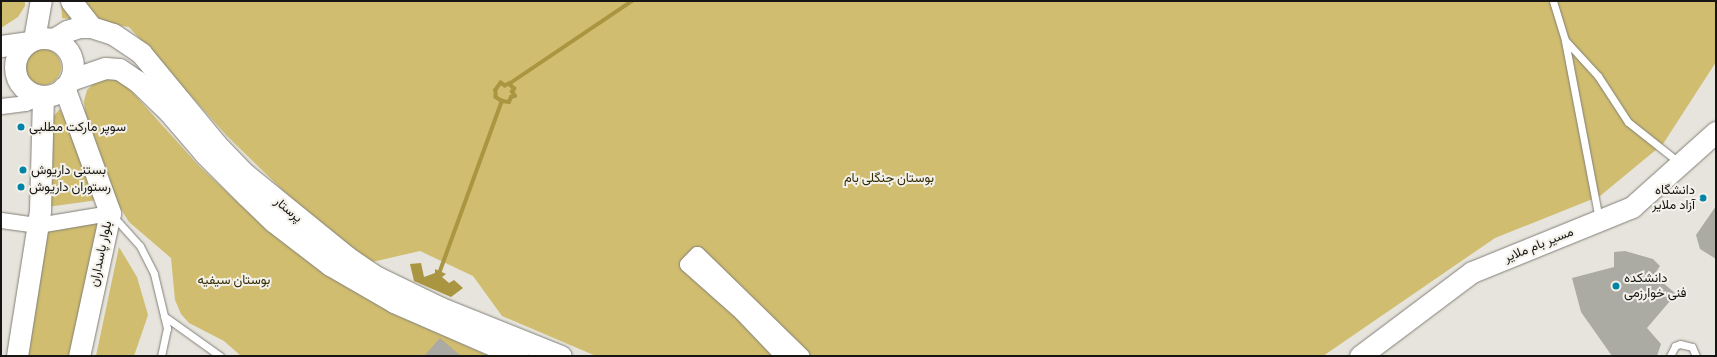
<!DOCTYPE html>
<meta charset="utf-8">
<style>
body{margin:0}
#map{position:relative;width:1717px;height:357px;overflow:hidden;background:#e6e4dc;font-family:"Archivo Narrow",Vazirmatn,sans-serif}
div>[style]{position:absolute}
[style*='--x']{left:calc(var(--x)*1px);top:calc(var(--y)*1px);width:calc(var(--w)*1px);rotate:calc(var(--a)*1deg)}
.green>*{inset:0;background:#d0bd6f}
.round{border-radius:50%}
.water>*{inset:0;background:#aa9541}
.stream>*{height:3.5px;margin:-1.75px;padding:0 1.75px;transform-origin:1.75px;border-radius:1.75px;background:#aa9541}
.building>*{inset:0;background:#acaba3}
.roads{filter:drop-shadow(0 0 1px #817f77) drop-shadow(0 0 1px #817f77)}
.lane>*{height:7px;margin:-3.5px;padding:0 3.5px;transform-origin:3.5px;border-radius:3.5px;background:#fff}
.street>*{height:15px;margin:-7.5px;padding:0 7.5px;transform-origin:7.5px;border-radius:7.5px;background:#fff}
.secondary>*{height:21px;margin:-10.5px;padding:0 10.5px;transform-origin:10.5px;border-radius:10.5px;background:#fff}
.secondary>.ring{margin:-10.5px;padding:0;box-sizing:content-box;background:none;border:21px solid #fff;border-radius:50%}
.dots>*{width:11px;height:11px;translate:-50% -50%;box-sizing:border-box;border:2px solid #f3f1e9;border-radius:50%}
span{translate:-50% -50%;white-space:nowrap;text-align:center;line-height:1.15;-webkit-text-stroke:4px #f3f1e9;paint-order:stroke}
.poi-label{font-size:13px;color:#171614}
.left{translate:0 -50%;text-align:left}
.right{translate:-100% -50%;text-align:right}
.park-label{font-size:13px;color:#352d06}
.street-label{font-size:13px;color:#171614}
.frame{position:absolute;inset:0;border:2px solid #171614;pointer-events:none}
</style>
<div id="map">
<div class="green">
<i style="clip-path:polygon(1px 1px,25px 1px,25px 6px,18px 17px,1px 28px)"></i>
<i style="clip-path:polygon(61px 1px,1716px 1px,1716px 62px,1663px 144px,1600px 196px,1495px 238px,1323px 356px,596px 356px,502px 316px,473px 276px,420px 251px,372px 262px,305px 212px,227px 136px,129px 27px,62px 18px)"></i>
<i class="round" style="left:25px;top:49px;width:36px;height:36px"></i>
<i style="clip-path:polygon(105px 78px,114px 78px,125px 84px,199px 166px,261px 224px,323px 270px,390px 312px,489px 356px,241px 356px,224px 341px,189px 323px,181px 314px,175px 300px,171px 258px,129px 222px,115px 200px,85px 114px,84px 101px,87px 90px,96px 81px)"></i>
<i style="clip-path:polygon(60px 109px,68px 123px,98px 200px,47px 207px,50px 120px)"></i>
<i style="clip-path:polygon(103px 221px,73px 356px,23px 356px,44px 231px)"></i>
<i style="clip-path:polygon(119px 247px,137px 277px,148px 315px,134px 356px,96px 356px)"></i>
</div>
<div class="water">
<i style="clip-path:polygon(421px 263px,424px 277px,435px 273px,435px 269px,446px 274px,442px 277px,449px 283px,454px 280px,463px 288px,451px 297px,414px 281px,410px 264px)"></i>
</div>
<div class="stream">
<i style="--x:509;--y:84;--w:148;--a:-34"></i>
<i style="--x:440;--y:271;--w:181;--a:-70"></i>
<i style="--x:502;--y:101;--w:7;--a:8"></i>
<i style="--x:509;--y:102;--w:5;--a:-68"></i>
<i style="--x:511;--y:97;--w:4;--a:-14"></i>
<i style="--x:515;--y:96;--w:5;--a:-127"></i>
<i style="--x:512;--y:92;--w:4;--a:-56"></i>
<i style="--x:514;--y:89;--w:7;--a:-135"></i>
<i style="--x:509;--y:84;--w:4;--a:153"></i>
<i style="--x:505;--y:86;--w:5;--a:-143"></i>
<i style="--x:501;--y:83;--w:9;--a:126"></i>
<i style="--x:496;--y:90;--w:7;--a:90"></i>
<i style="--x:496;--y:97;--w:7;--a:34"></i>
</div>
<div class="building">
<i style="clip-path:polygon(1716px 206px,1716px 259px,1700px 249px,1696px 235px)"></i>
<i style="clip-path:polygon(1625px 251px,1653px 259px,1660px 266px,1654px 275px,1676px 294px,1647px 328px,1661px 344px,1657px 356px,1612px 356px,1581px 312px,1572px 278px,1614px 267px,1614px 252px)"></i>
<i style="clip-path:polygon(440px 338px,461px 356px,424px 356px)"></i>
</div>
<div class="roads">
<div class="lane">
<i style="--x:1553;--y:1;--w:41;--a:72.9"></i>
<i style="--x:1565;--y:40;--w:49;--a:47.5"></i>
<i style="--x:1598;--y:76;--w:55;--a:56.9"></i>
<i style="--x:1628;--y:122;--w:66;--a:38.3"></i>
<i style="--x:1565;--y:41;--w:181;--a:79.2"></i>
<i style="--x:113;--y:216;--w:40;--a:48"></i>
<i style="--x:140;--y:246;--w:31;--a:63"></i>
<i style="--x:154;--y:274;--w:56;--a:76.5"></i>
<i style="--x:167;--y:328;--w:29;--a:102"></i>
<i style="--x:164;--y:316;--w:69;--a:35.5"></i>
<i style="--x:1670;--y:356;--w:11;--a:-63"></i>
<i style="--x:1675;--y:346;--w:5;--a:-22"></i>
<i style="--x:1680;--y:344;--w:12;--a:14"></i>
<i style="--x:1692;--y:347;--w:10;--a:66"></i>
</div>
<div class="street">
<i style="--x:1;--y:106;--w:24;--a:-7"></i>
<i style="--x:25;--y:103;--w:19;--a:-21"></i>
<i style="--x:1;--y:220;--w:37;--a:8"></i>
<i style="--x:38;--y:225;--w:73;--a:-9.5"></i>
<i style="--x:783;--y:356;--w:61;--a:-133.7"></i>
<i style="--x:741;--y:312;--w:72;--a:-138.4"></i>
<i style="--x:687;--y:264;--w:14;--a:-45"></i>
<i style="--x:697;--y:254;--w:146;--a:44.2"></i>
</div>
<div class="secondary">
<i style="--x:71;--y:1;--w:33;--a:52"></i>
<i class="ring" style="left:15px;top:38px;width:37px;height:37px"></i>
<i style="--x:34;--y:39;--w:39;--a:-80"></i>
<i style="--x:54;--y:39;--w:15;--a:-32"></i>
<i style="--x:67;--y:31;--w:13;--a:-18"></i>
<i style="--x:79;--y:27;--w:12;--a:0"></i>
<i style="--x:91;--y:27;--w:23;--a:18"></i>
<i style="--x:113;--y:34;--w:34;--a:34"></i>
<i style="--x:141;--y:53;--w:118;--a:50.5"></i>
<i style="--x:216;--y:144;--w:42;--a:46"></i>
<i style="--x:245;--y:174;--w:132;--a:39.1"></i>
<i style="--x:347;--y:257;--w:36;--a:34"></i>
<i style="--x:377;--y:277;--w:71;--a:25.8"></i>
<i style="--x:441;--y:308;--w:129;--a:21.8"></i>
<i style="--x:1;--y:46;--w:27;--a:-8"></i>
<i style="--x:70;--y:80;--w:37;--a:-19"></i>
<i style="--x:105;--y:68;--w:14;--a:4"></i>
<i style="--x:119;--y:69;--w:22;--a:34"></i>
<i style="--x:137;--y:81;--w:45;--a:44.1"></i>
<i style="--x:169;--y:112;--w:55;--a:49.4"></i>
<i style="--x:205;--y:154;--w:59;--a:45"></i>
<i style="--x:247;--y:196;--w:37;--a:44"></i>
<i style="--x:274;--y:222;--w:71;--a:37.5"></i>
<i style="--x:330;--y:265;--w:74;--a:30"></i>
<i style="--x:394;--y:302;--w:135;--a:23.5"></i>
<i style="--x:64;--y:87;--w:134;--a:69.9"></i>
<i style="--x:110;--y:213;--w:146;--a:102.2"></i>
<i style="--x:17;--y:356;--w:147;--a:-81"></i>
<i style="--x:40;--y:211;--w:115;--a:-88.5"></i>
<i style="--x:1360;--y:356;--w:140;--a:-36.9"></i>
<i style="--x:1472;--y:272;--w:173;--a:-22.1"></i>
<i style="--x:1632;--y:207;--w:113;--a:-41.8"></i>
</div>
</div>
<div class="dots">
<i style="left:21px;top:127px;background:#0084a7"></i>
<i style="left:23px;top:170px;background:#0084a7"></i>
<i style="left:21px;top:187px;background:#0084a7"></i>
<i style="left:1703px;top:198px;background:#0084a7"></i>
<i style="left:1616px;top:286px;background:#0084a7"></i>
</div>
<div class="poi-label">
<span class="left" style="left:29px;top:127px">سوپر مارکت مطلبی</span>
<span class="left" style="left:31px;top:170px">بستنی داریوش</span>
<span class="left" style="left:29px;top:187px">رستوران داریوش</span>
<span class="right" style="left:1695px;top:198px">دانشگاه<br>آزاد ملایر</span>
<span class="left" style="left:1624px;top:286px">دانشکده<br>فنی خوارزمی</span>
</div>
<div class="park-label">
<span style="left:889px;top:178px">بوستان جنگلی بام</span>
<span style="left:234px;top:280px">بوستان سیفیه</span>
</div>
<div class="street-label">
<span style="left:288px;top:210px;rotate:40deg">پرستار</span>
<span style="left:1539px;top:245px;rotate:-22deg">مسیر بام ملایر</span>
<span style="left:101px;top:254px;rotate:-78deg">بلوار پاسداران</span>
</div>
<div class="frame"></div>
</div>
